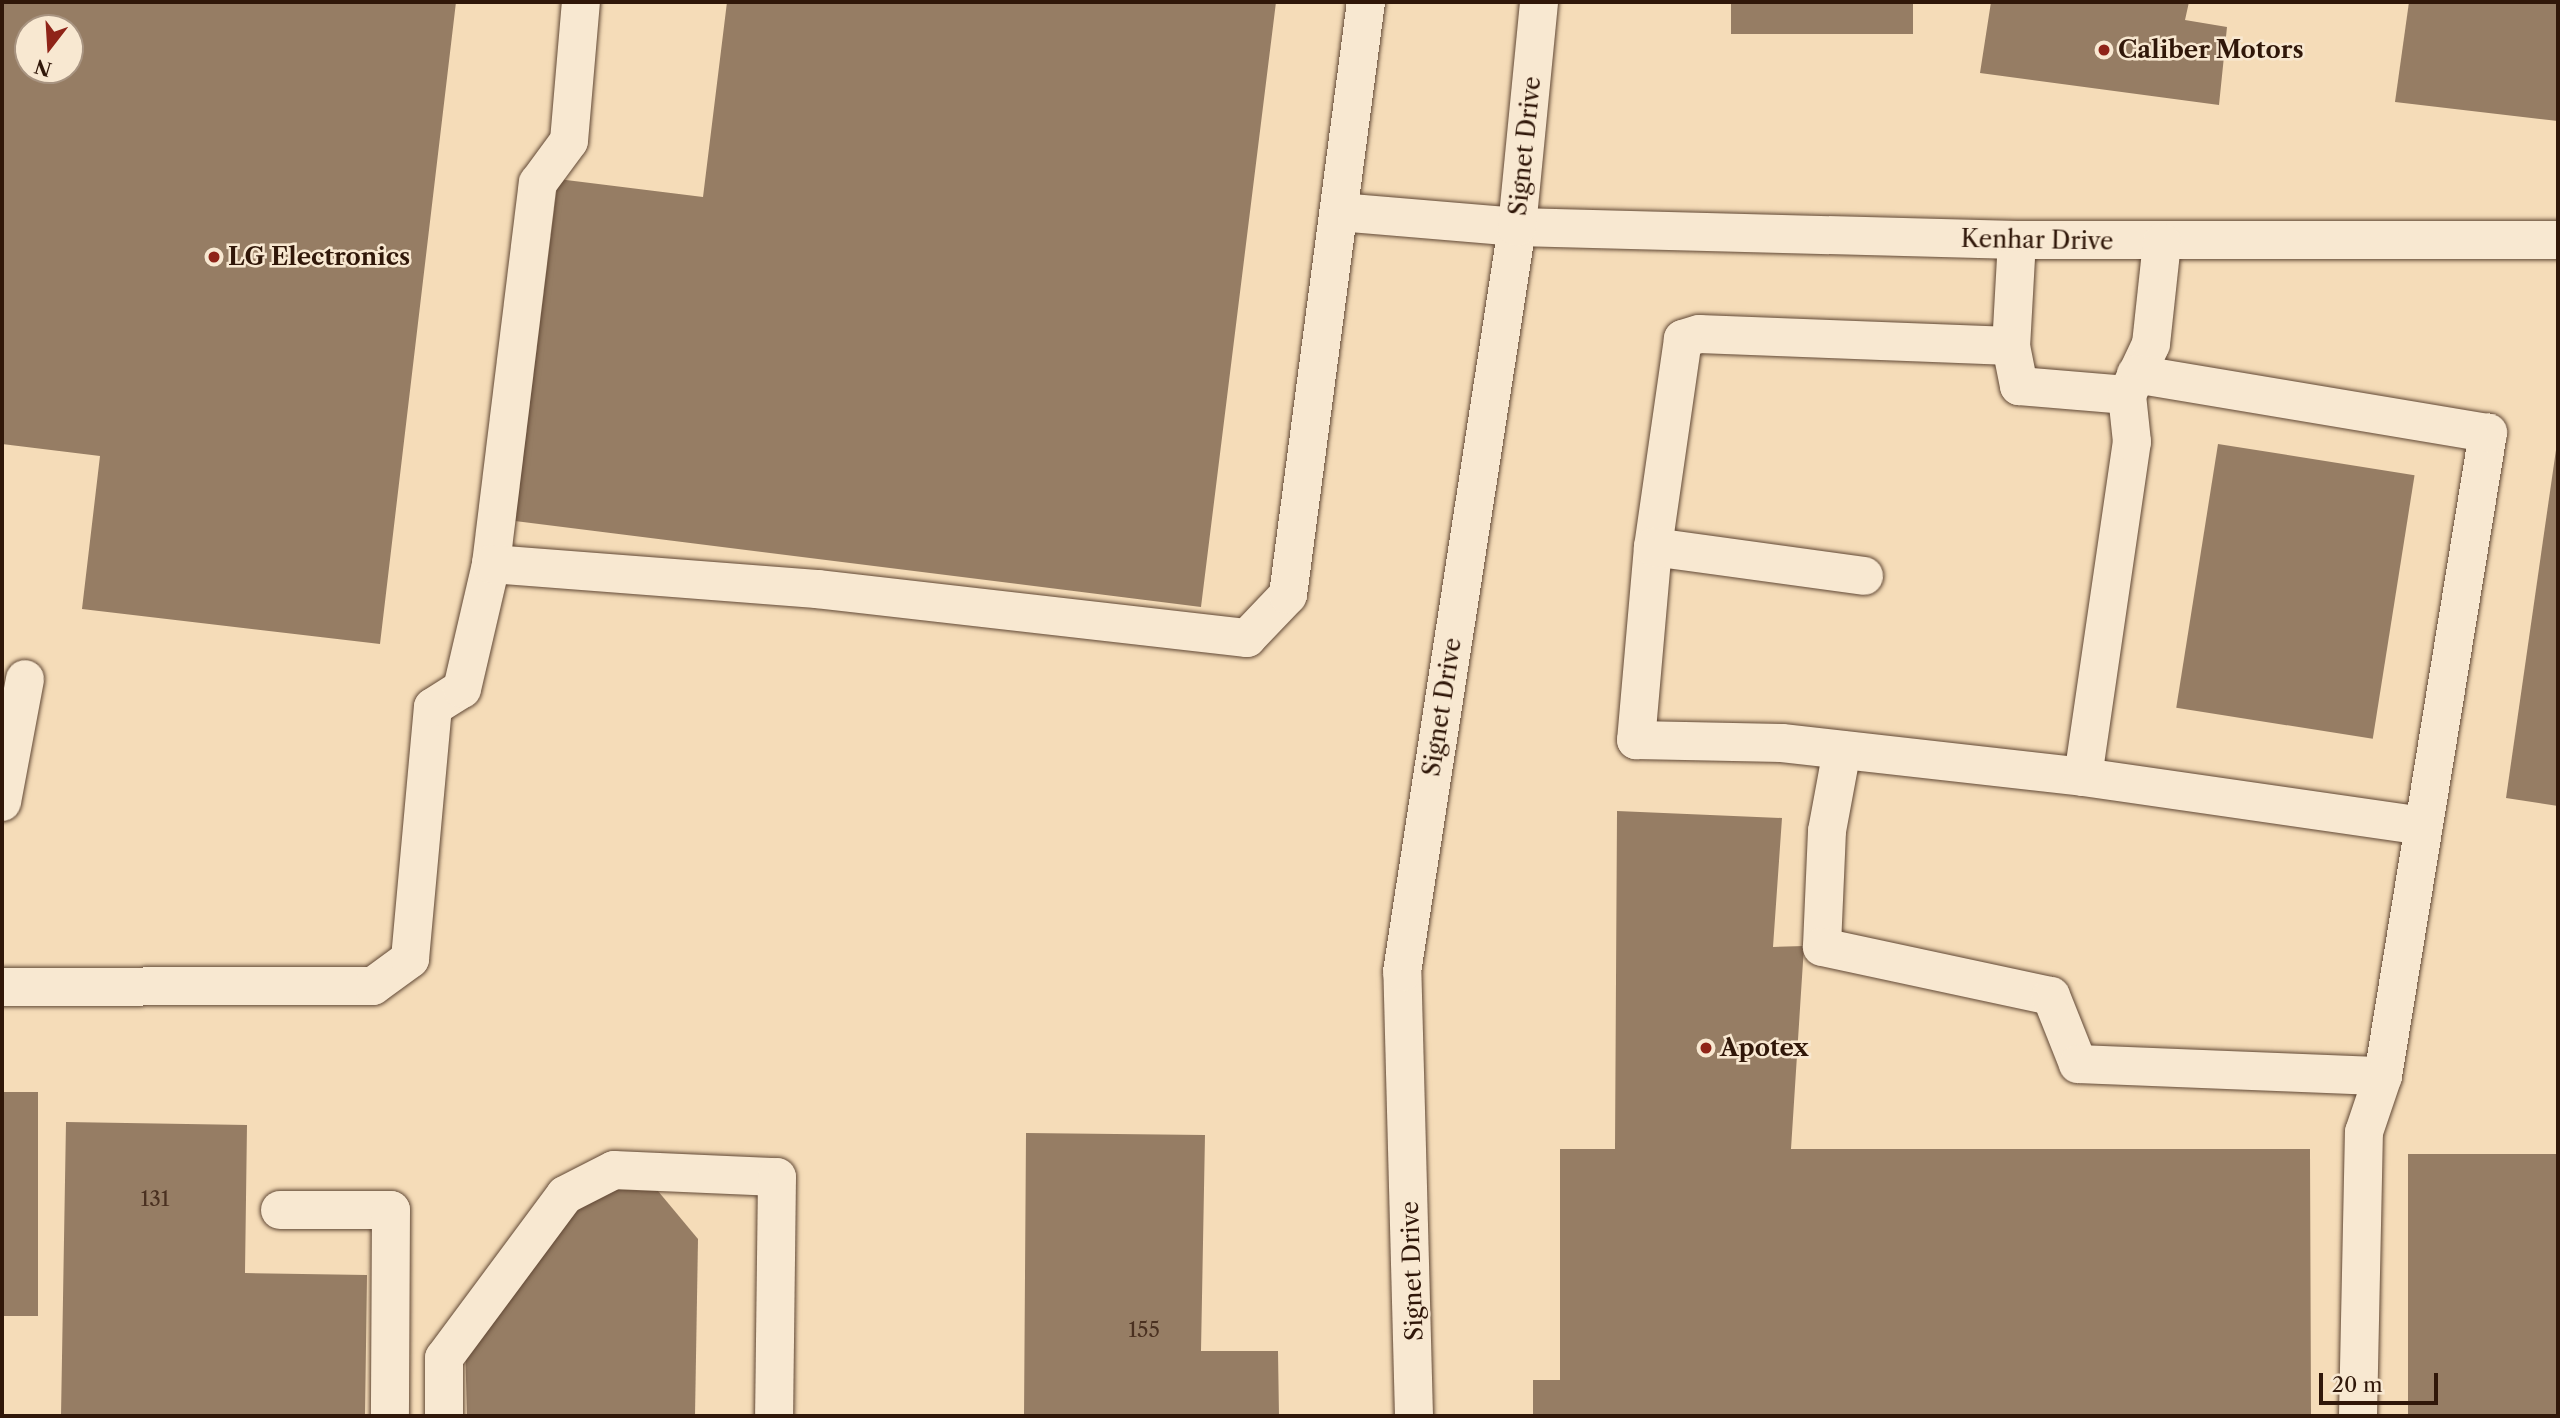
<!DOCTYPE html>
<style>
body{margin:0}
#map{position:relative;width:2560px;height:1418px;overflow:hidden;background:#f5dcb8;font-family:"Libre Caslon Text",serif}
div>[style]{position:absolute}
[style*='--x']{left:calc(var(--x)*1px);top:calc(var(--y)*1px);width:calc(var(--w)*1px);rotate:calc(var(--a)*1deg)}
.building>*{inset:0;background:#967d64;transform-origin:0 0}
.roads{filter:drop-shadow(0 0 2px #614835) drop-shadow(0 0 2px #614835)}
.minor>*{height:38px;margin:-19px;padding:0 19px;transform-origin:19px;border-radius:19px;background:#f8e8d1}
.dots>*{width:19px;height:19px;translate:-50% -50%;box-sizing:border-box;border:4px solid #f8e8d1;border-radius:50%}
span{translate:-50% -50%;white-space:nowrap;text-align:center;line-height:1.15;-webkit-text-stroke:5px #f8e8d1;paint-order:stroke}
.number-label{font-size:21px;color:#4a3020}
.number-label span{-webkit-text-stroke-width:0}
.poi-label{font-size:24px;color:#301709;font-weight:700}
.left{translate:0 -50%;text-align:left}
.street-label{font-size:24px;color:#301709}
.frame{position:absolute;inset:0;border:4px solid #301709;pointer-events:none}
.north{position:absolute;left:14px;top:14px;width:70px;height:70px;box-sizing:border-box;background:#f8e8d1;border:2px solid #a89481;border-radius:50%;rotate:197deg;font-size:19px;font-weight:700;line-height:28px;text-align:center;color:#301709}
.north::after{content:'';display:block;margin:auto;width:24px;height:32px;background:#8f2418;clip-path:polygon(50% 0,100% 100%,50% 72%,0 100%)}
.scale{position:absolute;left:2319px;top:1373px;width:119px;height:32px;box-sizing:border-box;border:4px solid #301709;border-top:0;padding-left:9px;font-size:21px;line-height:24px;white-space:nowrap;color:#301709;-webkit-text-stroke:5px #f8e8d1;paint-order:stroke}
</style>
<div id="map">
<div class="building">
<i style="clip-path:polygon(evenodd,2px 2px,456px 2px,380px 644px,82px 609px,100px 456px,2px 444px,2px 2px,28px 28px,70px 28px,70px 70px,28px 70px,28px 28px)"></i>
<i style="clip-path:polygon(727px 2px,1276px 2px,1201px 607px,515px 521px,558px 179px,703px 197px)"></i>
<i style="left:1731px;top:2px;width:182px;height:32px"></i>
<i style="clip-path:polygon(1991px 2px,2189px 2px,2185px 20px,2227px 27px,2219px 105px,1980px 73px)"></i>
<i style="clip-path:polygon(2409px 2px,2558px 2px,2558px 121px,2395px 102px)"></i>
<i style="clip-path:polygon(2557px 443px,2558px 444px,2558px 806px,2506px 798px)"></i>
<i style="left:2218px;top:444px;width:199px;height:267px;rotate:9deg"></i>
<i style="clip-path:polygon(1617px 811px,1782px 818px,1773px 947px,1804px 946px,1791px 1149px,2310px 1149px,2311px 1416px,1533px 1416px,1533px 1380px,1560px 1380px,1560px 1149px,1615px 1149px)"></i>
<i style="left:2px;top:1092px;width:36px;height:224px"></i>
<i style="clip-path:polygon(66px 1122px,247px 1125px,245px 1273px,367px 1275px,365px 1416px,61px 1416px)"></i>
<i style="clip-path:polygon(1026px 1133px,1205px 1135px,1201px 1351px,1278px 1351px,1279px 1416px,1024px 1416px)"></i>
<i style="left:2408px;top:1154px;width:150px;height:262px"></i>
<i style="clip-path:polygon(596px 1189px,658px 1191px,698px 1239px,695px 1416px,467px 1416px,465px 1342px)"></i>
</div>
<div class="roads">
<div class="minor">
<i style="--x:1339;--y:212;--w:179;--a:4.8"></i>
<i style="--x:1517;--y:227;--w:500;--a:1.49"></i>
<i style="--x:2017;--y:240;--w:541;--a:0"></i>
<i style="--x:2017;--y:240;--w:106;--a:93.2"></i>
<i style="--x:2011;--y:346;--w:41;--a:78.7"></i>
<i style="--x:2019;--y:386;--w:108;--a:4.8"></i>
<i style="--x:2127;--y:395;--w:56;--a:-64.8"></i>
<i style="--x:2151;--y:344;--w:102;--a:-83.8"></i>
<i style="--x:2011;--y:346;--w:312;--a:-177.8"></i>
<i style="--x:1699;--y:334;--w:17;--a:163"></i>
<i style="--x:1683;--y:339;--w:210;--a:98.2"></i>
<i style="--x:1653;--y:547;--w:194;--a:95"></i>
<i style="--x:1636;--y:740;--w:146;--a:1.2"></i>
<i style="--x:1782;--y:743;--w:303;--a:6.4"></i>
<i style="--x:2083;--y:777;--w:344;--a:8.2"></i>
<i style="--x:1653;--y:547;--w:213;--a:7.8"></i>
<i style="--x:491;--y:564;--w:384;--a:-83"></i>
<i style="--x:538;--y:183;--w:52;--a:-53.6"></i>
<i style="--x:569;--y:141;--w:140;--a:-85.1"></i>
<i style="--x:1842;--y:750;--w:82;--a:100.5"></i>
<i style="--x:1827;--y:831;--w:116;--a:92.5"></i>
<i style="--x:1822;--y:947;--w:234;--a:12.1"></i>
<i style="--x:2051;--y:996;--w:73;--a:68.3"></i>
<i style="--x:2078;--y:1064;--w:305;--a:2.3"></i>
<i style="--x:2383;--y:1076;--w:652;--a:-80.73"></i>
<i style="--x:2488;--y:433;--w:357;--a:-170.5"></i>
<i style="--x:2083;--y:777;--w:339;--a:-81.7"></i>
<i style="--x:2132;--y:442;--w:47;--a:-96.1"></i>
<i style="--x:2;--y:802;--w:125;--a:-79.4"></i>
<i style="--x:2;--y:987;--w:371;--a:-0.2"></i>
<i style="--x:373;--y:986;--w:46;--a:-36.1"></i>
<i style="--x:410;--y:959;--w:253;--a:-84.8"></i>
<i style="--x:433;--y:707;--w:34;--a:-32"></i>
<i style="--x:462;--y:689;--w:128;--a:-76.9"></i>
<i style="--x:491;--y:564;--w:327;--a:4.4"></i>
<i style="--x:817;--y:589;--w:433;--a:6.5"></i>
<i style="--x:1247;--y:638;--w:59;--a:-46.4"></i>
<i style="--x:1288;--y:595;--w:598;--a:-82.51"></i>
<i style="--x:280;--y:1210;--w:111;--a:0"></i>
<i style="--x:391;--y:1210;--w:206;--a:90.3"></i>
<i style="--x:444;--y:1416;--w:58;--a:-90"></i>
<i style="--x:444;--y:1358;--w:203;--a:-53.4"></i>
<i style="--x:565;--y:1195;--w:55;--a:-27"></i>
<i style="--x:614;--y:1170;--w:163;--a:2.5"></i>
<i style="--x:777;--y:1177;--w:239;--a:90.7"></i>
<i style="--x:1414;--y:1416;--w:444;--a:-91.5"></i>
<i style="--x:1402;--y:972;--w:754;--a:-81.22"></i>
<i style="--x:1517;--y:227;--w:226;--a:-84.4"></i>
<i style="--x:2358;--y:1416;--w:284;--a:-88.8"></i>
<i style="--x:2364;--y:1132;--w:59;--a:-71.3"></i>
</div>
</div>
<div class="dots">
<i style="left:2104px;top:50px;background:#8f2418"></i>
<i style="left:214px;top:257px;background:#8f2418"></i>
<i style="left:1706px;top:1048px;background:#8f2418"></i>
</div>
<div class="number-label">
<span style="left:155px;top:1199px">131</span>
<span style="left:1144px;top:1330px">155</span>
</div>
<div class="poi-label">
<span class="left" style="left:2118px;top:50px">Caliber Motors</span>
<span class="left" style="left:228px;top:257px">LG Electronics</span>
<span class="left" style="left:1720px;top:1048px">Apotex</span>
</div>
<div class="street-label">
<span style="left:1525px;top:146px;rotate:-84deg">Signet Drive</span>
<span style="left:2037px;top:240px;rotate:1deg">Kenhar Drive</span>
<span style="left:1442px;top:707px;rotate:-81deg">Signet Drive</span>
<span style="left:1412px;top:1271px;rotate:-92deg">Signet Drive</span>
</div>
<div class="frame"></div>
<div class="north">N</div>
<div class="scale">20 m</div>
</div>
